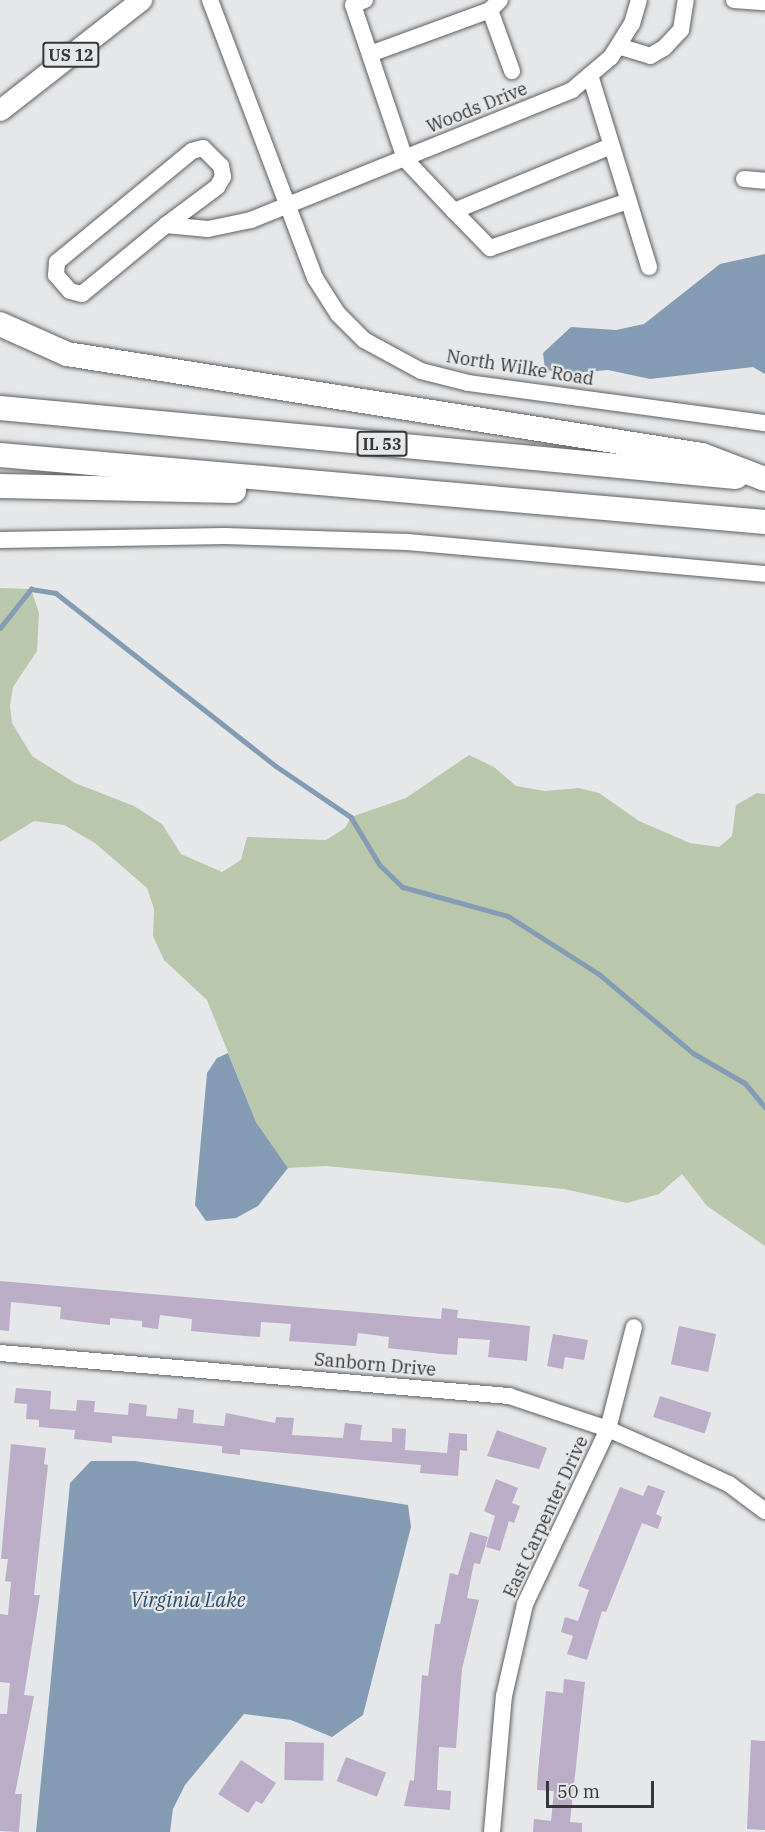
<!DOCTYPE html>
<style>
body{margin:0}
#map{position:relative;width:765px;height:1832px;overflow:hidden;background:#e6e7e9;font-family:"IBM Plex Serif",serif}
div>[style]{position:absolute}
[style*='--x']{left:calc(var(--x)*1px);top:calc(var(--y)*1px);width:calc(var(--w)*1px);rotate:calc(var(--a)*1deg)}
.green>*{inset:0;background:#b9c7ad}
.water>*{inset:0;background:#849cb3}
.stream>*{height:4.5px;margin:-2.25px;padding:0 2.25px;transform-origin:2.25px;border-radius:2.25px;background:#849cb3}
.building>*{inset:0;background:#bbacc8;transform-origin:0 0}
.roads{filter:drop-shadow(0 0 2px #5f6062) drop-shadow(0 0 2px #5f6062)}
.minor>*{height:16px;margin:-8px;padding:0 8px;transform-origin:8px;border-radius:8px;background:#fff}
.major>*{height:21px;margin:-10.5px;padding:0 10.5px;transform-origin:10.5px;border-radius:10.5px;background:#fff}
.highway>*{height:24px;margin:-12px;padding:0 12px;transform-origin:12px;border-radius:12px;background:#fff}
span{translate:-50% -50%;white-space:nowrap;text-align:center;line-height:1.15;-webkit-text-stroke:4.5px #e6e7e9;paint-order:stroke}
.shield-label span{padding:2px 4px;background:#e6e7e9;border:2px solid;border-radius:4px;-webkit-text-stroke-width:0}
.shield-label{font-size:16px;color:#353637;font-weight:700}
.street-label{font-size:18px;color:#353637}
.water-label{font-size:20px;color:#274e71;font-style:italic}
.scale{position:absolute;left:546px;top:1781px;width:108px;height:27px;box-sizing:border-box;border:3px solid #353637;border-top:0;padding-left:8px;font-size:18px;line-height:21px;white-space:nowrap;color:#353637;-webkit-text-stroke:4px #e6e7e9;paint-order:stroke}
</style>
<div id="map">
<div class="green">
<i style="clip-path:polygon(0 588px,31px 589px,39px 613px,37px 651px,13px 687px,10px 706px,12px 723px,32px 756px,75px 783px,134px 806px,162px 824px,181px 854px,222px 872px,241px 860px,247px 837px,326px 840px,345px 828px,351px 817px,406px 798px,469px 755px,494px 767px,516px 786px,545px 791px,579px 788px,599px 793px,639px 821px,690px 843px,719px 847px,732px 836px,736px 805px,757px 793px,765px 794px,765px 1246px,707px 1206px,682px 1174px,659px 1194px,627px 1203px,564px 1189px,326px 1166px,288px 1168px,256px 1122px,207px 1000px,164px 960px,153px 936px,154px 909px,147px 888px,95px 843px,64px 825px,34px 821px,0 842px)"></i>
</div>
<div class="water">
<i style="clip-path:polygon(765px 254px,765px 374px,753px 367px,650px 379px,608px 370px,561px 374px,545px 369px,543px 353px,571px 327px,616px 330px,644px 324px,720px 264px)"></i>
<i style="clip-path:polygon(228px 1053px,256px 1122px,288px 1168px,258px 1206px,236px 1218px,206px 1221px,195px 1205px,207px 1073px,217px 1058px)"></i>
<i style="clip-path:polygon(91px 1461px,135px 1461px,408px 1505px,411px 1527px,363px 1715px,332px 1737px,291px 1720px,244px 1714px,185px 1785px,173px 1809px,170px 1832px,36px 1832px,70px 1483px)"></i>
</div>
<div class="stream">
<i style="--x:0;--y:628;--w:50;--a:-51.5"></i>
<i style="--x:31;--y:589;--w:25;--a:9"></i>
<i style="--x:56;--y:593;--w:280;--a:38.2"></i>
<i style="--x:276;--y:766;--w:91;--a:34.2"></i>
<i style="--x:351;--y:817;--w:56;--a:58.9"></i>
<i style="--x:380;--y:865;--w:32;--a:44"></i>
<i style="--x:403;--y:887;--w:109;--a:15.4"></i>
<i style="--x:508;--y:916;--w:108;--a:32.5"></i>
<i style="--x:599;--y:974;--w:123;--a:40"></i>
<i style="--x:693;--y:1053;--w:60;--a:30"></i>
<i style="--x:745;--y:1083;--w:31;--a:50"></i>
</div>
<div class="building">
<i style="clip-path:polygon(0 1281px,441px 1319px,442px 1308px,458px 1310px,457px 1318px,530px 1326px,527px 1361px,488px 1357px,490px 1340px,458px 1338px,457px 1355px,442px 1354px,388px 1348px,389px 1337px,358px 1333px,356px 1346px,289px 1341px,291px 1324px,261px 1322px,260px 1337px,245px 1336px,191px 1331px,192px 1319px,160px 1315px,158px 1329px,142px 1327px,142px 1321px,110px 1318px,110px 1325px,91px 1323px,60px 1319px,61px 1307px,11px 1302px,9px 1331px,0 1330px)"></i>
<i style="left:679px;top:1326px;width:38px;height:39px;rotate:12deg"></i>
<i style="clip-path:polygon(553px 1334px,588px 1340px,584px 1360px,565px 1357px,563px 1369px,547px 1366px)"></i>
<i style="clip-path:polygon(16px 1388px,51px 1391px,50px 1409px,76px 1411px,77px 1400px,95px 1401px,94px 1412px,128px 1415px,129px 1403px,147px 1405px,146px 1416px,177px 1419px,178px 1408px,194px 1410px,193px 1423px,224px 1426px,226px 1413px,275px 1423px,276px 1417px,294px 1418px,292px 1435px,343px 1438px,345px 1423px,362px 1425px,360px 1440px,392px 1442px,392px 1428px,406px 1429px,405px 1450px,447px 1453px,449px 1433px,467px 1434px,467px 1451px,460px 1450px,458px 1476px,420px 1473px,421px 1465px,240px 1449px,240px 1455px,222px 1453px,222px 1446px,160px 1440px,112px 1436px,112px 1443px,74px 1439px,75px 1430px,39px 1427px,39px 1420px,26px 1419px,27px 1404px,14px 1403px)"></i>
<i style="left:660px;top:1396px;width:54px;height:22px;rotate:18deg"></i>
<i style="clip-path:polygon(497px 1430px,547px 1448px,539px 1469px,487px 1456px)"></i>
<i style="clip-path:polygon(11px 1444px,46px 1448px,44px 1464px,48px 1465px,34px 1595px,40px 1595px,24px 1695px,34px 1696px,15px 1794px,22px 1794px,19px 1832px,0 1831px,0 1714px,7px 1714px,10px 1683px,0 1682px,0 1614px,8px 1615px,11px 1582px,5px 1581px,8px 1559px,1px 1559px)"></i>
<i style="clip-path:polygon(496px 1479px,518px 1488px,512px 1503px,520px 1506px,514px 1523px,509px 1521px,500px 1551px,486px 1547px,495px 1516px,484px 1511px)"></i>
<i style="clip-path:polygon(648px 1485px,665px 1491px,656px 1514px,662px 1517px,658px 1529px,642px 1523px,606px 1612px,602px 1611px,587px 1660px,567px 1654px,573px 1636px,561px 1632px,565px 1617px,578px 1621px,589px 1590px,578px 1586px,620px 1487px,643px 1496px)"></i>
<i style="clip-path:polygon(470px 1532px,488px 1537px,480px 1564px,474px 1563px,467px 1598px,479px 1600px,462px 1669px,456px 1748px,439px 1747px,437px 1790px,451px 1791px,450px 1810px,404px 1806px,410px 1780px,414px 1781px,422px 1675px,428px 1676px,435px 1624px,440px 1624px,450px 1573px,458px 1575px)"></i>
<i style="clip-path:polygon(564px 1679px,585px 1682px,570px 1822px,582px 1823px,582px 1832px,533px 1832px,534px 1819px,551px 1821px,554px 1791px,537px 1790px,538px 1771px,546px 1691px,563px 1693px)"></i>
<i style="clip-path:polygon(751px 1740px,765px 1741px,765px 1830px,747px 1829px)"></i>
<i style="left:285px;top:1742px;width:39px;height:38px;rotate:1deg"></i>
<i style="left:346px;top:1757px;width:43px;height:26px;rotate:21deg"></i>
<i style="clip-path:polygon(241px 1760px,276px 1783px,262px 1804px,256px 1801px,248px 1813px,218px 1794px)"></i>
</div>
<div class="roads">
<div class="minor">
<i style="--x:210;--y:0;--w:297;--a:69.3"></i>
<i style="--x:315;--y:278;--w:43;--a:57.4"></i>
<i style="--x:338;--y:314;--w:37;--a:45"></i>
<i style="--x:364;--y:340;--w:65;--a:28.5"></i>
<i style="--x:421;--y:371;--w:49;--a:14.3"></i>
<i style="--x:468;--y:383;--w:300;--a:7.7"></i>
<i style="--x:365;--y:0;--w:13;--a:157"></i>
<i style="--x:353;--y:5;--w:163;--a:71.3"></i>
<i style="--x:405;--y:159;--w:71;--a:46.7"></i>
<i style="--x:734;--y:0;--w:31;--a:4"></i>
<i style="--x:490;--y:10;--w:65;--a:70.2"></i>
<i style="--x:618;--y:46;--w:34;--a:17"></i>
<i style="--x:650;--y:56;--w:16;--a:-30"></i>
<i style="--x:664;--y:48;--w:25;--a:-47"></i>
<i style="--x:681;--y:30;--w:30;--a:-81"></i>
<i style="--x:370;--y:54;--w:128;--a:-20.1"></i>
<i style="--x:490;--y:10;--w:14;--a:-45"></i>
<i style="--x:590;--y:75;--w:201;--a:72.9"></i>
<i style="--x:611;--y:146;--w:170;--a:157.5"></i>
<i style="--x:454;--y:211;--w:52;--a:45.8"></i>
<i style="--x:490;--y:248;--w:146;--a:-18.8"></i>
<i style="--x:744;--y:179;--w:21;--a:5"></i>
<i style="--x:166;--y:225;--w:64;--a:-36.7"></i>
<i style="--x:217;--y:187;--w:12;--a:-59"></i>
<i style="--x:223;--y:177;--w:11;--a:-100"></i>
<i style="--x:221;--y:166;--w:25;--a:-135"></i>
<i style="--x:203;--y:148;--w:11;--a:165"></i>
<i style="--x:192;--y:151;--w:175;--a:140.6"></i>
<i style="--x:57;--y:262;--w:13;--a:94"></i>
<i style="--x:56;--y:275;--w:21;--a:49"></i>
<i style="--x:70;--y:291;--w:12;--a:14"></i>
<i style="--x:82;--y:294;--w:109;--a:-39.4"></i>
<i style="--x:166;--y:225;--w:42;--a:5.4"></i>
<i style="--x:208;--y:229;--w:44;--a:-11.8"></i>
<i style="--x:251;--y:220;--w:346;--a:-22"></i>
<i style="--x:572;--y:90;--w:51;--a:-40.2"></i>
<i style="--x:611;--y:57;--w:39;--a:-58"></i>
<i style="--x:632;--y:24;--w:25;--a:-74"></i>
<i style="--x:0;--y:540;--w:225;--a:-1"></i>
<i style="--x:225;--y:536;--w:182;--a:1.9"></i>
<i style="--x:407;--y:542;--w:359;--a:5.1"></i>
<i style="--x:0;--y:1353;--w:511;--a:4.83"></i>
<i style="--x:509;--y:1396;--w:104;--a:18.4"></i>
<i style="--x:608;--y:1429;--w:67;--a:23.9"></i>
<i style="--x:669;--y:1456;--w:66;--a:25"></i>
<i style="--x:729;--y:1484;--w:45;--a:36.9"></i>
<i style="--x:492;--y:1832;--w:137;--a:-85"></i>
<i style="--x:504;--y:1696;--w:94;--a:-77.1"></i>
<i style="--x:525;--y:1604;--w:194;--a:-64.6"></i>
<i style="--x:608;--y:1429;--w:105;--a:-75.7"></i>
</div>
<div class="major">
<i style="--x:0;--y:110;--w:179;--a:-38"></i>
</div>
<div class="highway">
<i style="--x:0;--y:324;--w:73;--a:24.1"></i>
<i style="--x:67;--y:354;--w:643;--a:9.04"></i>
<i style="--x:702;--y:455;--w:67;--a:20.9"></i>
<i style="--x:0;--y:408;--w:739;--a:5.36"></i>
<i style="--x:0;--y:455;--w:768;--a:5.01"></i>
<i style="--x:0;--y:486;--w:234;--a:1.2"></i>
</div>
</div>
<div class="shield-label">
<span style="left:71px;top:55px">US 12</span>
<span style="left:382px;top:444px">IL 53</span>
</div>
<div class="street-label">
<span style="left:477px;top:108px;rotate:-22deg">Woods Drive</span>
<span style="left:520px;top:368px;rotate:9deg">North Wilke Road</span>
<span style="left:375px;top:1365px;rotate:5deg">Sanborn Drive</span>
<span style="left:546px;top:1517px;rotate:-65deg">East Carpenter Drive</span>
</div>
<div class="water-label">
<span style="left:188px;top:1599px">Virginia Lake</span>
</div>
<div class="scale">50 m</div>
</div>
